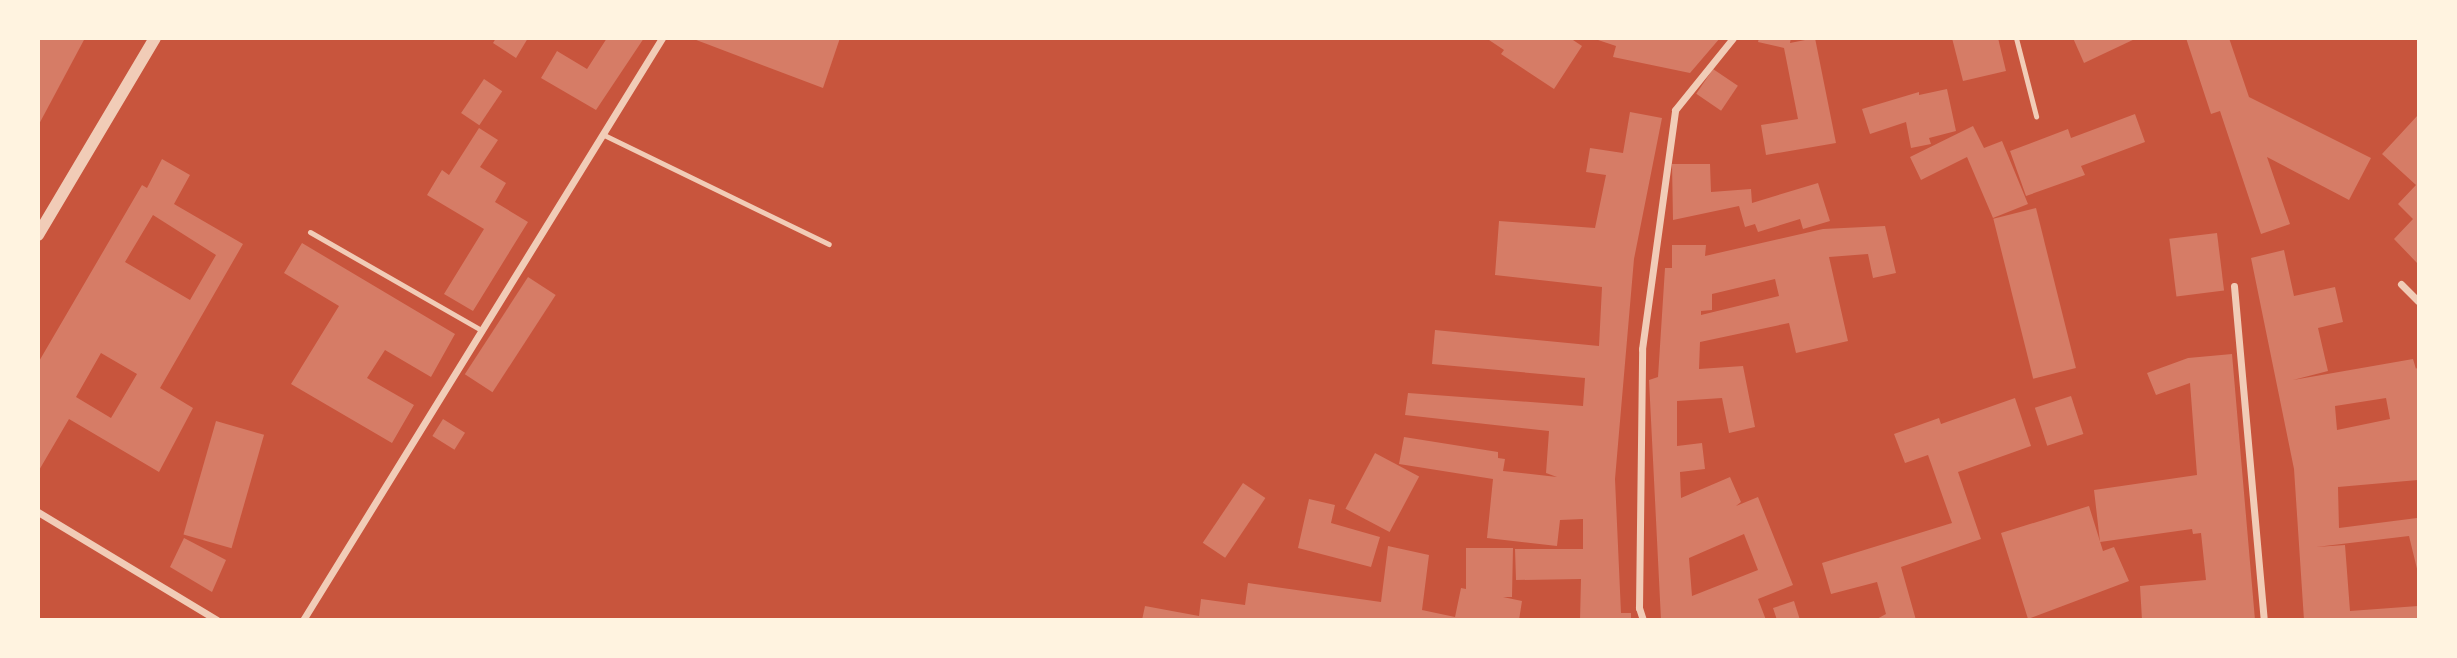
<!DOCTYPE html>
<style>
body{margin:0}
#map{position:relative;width:2457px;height:658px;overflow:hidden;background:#c8553d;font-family:Raleway,sans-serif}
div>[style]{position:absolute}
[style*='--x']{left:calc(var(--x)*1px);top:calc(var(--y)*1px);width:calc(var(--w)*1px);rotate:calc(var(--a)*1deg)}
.building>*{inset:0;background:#d67c66;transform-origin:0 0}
.service>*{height:5px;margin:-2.5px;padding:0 2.5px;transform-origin:2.5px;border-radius:2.5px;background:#f1ccb7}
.minor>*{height:7px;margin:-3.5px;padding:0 3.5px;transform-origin:3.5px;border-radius:3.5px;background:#f1ccb7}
.tertiary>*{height:12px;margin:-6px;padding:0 6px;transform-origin:6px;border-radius:6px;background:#f1ccb7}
span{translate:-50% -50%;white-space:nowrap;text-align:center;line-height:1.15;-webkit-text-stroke:5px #fff3e0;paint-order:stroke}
.frame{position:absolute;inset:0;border:40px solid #fff3e0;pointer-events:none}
</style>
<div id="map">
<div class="building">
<i style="clip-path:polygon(38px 38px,85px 38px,38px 126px)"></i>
<i style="clip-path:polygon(496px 38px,528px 38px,516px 58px,493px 43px)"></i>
<i style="clip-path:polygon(607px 38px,644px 38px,596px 110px,541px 78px,557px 51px,587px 69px)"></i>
<i style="clip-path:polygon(691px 38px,840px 38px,823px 88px)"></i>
<i style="clip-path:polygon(1486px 38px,1570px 38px,1582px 46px,1554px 89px,1501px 54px,1504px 50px)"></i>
<i style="clip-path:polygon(1592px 38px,1720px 38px,1690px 73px,1613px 57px,1616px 46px)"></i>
<i style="clip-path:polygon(1759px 38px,1791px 38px,1790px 43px,1815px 38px,1836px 143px,1766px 155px,1761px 125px,1798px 119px,1784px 48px,1758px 42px)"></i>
<i style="clip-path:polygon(1952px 38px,1998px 38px,2006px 71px,1963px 81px)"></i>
<i style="clip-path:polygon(2073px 38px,2137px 38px,2084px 63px)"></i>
<i style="clip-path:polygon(2186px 38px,2229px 38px,2249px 97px,2371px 158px,2349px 200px,2267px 157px,2290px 224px,2261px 234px,2220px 111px,2211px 114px)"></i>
<i style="left:1713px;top:69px;width:30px;height:30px;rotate:34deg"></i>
<i style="left:484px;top:79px;width:22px;height:41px;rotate:34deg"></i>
<i style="clip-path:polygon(1947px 89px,1956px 131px,1929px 138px,1931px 144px,1911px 148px,1906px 122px,1870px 134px,1862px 109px,1919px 92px,1919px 95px)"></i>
<i style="clip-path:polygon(1630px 112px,1662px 118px,1634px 259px,1615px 479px,1621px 613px,1631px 613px,1631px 620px,1580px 620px,1581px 579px,1516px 580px,1515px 549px,1583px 549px,1583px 519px,1560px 520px,1557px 546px,1487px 538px,1493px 479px,1399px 464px,1404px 437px,1498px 452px,1498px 458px,1505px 459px,1503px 471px,1557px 477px,1546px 473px,1549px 431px,1405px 415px,1408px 393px,1583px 406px,1585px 378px,1432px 364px,1435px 330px,1599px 346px,1602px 287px,1495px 275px,1499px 221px,1595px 228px,1606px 175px,1586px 172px,1590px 148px,1623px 153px)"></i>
<i style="clip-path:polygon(2135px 114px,2145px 142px,2081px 166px,2085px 175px,2026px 196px,2010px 151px,2068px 129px,2071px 138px)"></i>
<i style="clip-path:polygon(2418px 115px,2418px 264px,2394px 239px,2413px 219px,2398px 204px,2416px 185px,2382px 154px)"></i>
<i style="clip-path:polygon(1973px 126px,1984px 148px,2002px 141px,2028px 204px,1993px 218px,1967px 157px,1921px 180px,1910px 157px)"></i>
<i style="clip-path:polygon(479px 128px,498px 140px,480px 167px,506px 183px,495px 202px,528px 222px,473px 311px,444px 294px,484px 229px,427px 195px,442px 170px,449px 175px)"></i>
<i style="clip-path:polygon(evenodd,162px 159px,190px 175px,174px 204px,243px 244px,160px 388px,193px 408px,159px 472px,69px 419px,38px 472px,38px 363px,142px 185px,147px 188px,162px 159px,153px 215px,216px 255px,190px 300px,125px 262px,153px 215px,162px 159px,101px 353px,137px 374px,111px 418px,76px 397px,101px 353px)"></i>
<i style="clip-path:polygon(1672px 164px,1710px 164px,1711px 192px,1751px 189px,1752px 203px,1818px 183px,1830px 221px,1803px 229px,1800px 219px,1758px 232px,1755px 224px,1745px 227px,1739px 206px,1673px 220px)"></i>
<i style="left:2036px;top:208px;width:165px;height:44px;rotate:76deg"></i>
<i style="clip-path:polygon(evenodd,1885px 226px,1896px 273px,1873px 278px,1868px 254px,1829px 257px,1848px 341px,1796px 353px,1789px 323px,1700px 342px,1699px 369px,1743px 366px,1755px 427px,1729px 433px,1722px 398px,1677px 401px,1677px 446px,1702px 443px,1705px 469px,1680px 472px,1681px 498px,1730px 477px,1741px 502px,1736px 506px,1758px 497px,1793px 585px,1758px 599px,1766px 620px,1661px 620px,1649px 380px,1658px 377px,1665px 268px,1672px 268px,1672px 245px,1706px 245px,1705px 256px,1823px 229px,1885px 226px,1775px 279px,1779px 296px,1701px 315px,1701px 311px,1712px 310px,1712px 294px,1775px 279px,1885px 226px,1744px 534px,1758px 570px,1692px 596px,1689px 558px,1744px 534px)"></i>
<i style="left:2217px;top:233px;width:58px;height:48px;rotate:83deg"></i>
<i style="clip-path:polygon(302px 243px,455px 334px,431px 377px,385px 350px,367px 378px,414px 405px,392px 443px,291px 384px,339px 306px,284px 273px)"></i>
<i style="clip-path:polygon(evenodd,2284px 250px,2294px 296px,2335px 287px,2343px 322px,2318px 328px,2328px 371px,2293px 380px,2413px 359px,2416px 369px,2418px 366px,2418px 480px,2338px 487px,2339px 528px,2417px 518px,2418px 573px,2409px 536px,2316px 547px,2345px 545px,2350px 611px,2418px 606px,2418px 620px,2304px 620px,2294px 469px,2251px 258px,2284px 250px,2386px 398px,2390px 419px,2337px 430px,2335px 406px,2386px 398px)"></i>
<i style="left:528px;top:277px;width:33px;height:116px;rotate:33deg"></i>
<i style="clip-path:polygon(2232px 354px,2255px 620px,2142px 620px,2140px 586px,2206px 580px,2201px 533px,2193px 534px,2192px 529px,2100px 542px,2094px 490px,2197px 475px,2190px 383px,2156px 395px,2147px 373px,2188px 358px)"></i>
<i style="left:2071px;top:396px;width:40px;height:38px;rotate:72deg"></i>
<i style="clip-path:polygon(2015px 398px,2031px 446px,1958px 472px,1981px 539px,1901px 567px,1916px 620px,1875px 620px,1886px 614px,1877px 582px,1831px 594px,1822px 563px,1952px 523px,1928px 455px,1905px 463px,1894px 434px,1939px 418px,1941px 424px)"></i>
<i style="left:443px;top:419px;width:26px;height:20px;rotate:32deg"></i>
<i style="left:216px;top:421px;width:50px;height:118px;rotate:16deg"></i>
<i style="left:1375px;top:453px;width:50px;height:63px;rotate:28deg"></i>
<i style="left:1243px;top:483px;width:27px;height:72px;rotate:34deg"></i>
<i style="clip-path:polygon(1309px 499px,1335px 505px,1331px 523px,1380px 537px,1371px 567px,1298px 548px)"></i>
<i style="clip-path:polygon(2089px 506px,2103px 551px,2114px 547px,2129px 581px,2028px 619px,2001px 533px)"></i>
<i style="clip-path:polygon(184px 538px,226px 560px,212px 592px,170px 567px)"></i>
<i style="clip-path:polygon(1388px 546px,1429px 555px,1422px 610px,1455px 617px,1461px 588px,1466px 589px,1466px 548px,1513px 548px,1512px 597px,1503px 597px,1522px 601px,1519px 620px,1142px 620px,1145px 606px,1199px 616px,1201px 599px,1245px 605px,1248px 583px,1381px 602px)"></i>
<i style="clip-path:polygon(1794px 601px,1800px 620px,1777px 620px,1773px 608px)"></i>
</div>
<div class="service">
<i style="--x:2016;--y:38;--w:81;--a:75.6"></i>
<i style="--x:602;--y:134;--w:252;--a:25.9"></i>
<i style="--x:310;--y:232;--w:197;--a:29.8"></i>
</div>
<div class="minor">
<i style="--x:2401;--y:284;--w:24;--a:45"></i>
<i style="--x:2234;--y:286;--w:335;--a:84.9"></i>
<i style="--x:38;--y:512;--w:209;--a:31.1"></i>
<i style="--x:303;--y:620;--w:684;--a:-58.33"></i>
<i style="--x:1643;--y:620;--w:13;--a:-108"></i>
<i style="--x:1639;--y:608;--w:259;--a:-89.3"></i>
<i style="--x:1642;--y:349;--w:241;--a:-82.1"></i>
<i style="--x:1675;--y:110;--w:92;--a:-51.1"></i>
</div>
<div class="tertiary">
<i style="--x:38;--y:235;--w:229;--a:-59.3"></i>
</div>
<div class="frame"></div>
</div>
